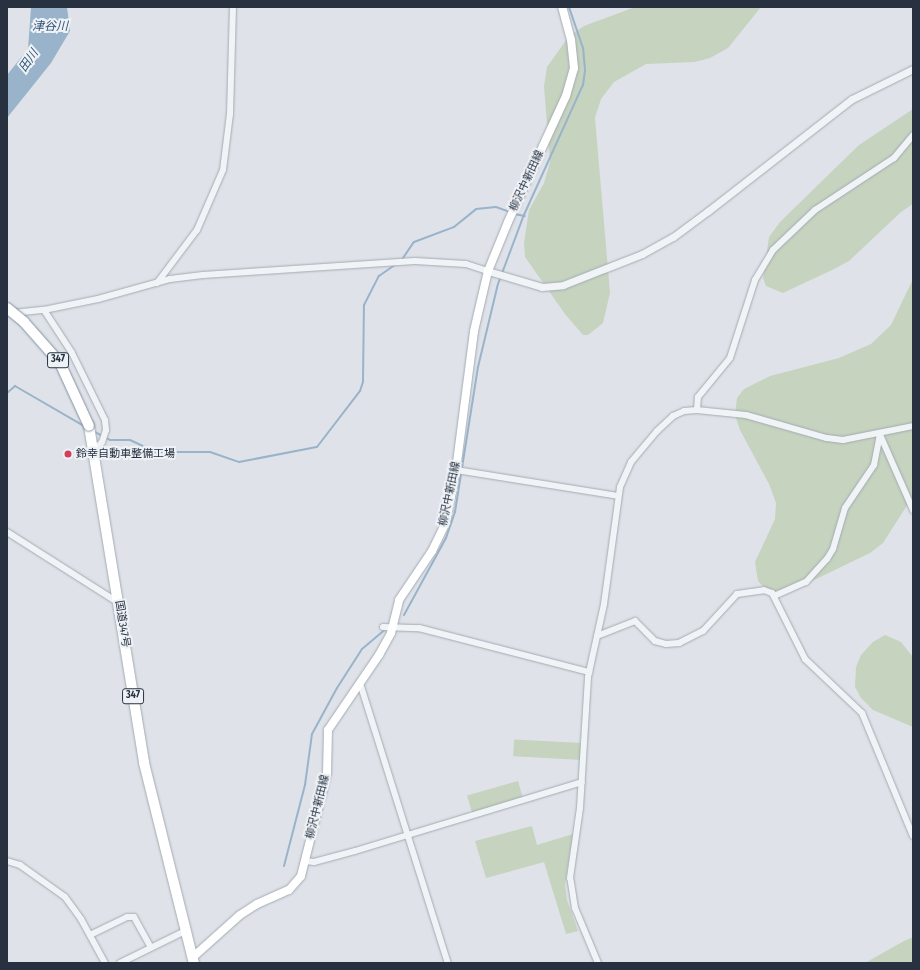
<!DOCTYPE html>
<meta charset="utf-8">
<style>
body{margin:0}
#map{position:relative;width:920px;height:970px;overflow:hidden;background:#dfe3e9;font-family:"Fira Sans Condensed","Noto Sans JP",sans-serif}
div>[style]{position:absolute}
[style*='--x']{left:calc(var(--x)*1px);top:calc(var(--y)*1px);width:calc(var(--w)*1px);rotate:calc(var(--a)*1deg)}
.green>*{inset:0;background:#c5d3bf;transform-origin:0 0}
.water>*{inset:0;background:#98b3ca}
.stream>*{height:2px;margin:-1px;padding:0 1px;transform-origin:1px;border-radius:1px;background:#98b3ca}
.roads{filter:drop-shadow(0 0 1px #a4aab3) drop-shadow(0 0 1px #a4aab3)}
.minor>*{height:6px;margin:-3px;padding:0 3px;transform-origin:3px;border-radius:3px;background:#f1f4f7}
.tertiary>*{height:7px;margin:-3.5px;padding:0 3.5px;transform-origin:3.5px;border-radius:3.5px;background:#f1f4f7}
.secondary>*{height:8px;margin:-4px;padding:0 4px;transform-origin:4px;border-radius:4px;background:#fff}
.trunk>*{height:10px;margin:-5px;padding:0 5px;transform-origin:5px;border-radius:5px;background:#fff}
.bridges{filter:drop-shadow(0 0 1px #8591a0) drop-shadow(0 0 1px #8591a0)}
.trunk-bridge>*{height:10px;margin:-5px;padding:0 5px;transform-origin:5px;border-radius:5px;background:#fff}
.dots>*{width:11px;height:11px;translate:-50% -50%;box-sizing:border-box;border:2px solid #eef2f6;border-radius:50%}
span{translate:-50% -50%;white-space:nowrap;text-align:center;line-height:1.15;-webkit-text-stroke:4px #eef2f6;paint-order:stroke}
.shield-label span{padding:1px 3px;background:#eef2f6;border:1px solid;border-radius:3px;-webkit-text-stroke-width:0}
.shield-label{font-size:10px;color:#273140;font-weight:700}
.street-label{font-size:11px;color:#273140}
.poi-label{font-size:11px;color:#273140}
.left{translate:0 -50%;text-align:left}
.water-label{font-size:12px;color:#2f5276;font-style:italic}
.frame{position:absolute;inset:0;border:8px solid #273140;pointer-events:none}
</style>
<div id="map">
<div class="green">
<i style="clip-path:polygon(635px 7px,761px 7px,728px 48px,710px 58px,695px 62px,646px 64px,614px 82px,601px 99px,595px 118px,610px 293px,603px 323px,588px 335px,583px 335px,565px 314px,525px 257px,524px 243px,529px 210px,544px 183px,550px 162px,544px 86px,547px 67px,569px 36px,584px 26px)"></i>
<i style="clip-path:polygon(913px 109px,913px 204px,901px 212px,849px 261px,832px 270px,783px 293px,766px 286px,763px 278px,769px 237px,780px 222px,859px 145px)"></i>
<i style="clip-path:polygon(913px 279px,913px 496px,883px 543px,870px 553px,781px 596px,772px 596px,758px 581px,755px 562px,775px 519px,776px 503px,769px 484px,740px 430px,735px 415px,737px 398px,744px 389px,770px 376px,839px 358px,871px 344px,891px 325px)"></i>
<i style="clip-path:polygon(885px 635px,901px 642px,913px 657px,913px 727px,873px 710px,861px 698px,855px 687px,856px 667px,861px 655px,873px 642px)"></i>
<i style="left:583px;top:743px;width:17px;height:69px;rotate:93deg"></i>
<i style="left:518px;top:781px;width:19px;height:53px;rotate:74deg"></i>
<i style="clip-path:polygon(532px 826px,537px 845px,573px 834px,565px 885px,567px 900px,578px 931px,566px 934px,544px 862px,486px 878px,475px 841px)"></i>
<i style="clip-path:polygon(913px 937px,913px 963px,865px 963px,904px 941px)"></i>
</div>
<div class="water">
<i style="clip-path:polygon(31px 7px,67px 7px,70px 31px,51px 63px,7px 118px,7px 75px,28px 49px)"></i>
</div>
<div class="stream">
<i style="--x:514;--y:214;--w:11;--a:10"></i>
<i style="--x:401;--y:261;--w:23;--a:-56"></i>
<i style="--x:414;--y:242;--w:43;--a:-20.6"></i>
<i style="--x:454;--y:227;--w:28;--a:-39"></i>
<i style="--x:476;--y:209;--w:20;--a:-6"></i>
<i style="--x:496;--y:207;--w:15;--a:20"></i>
<i style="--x:7;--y:393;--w:11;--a:-41"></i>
<i style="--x:15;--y:386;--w:80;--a:30.1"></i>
<i style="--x:93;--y:431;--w:19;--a:28"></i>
<i style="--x:110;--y:440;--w:20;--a:0"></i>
<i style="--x:130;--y:440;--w:29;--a:25"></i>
<i style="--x:156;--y:452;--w:54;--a:0"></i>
<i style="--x:210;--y:452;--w:31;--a:19"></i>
<i style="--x:239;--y:462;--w:79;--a:-10.9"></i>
<i style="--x:317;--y:447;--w:71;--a:-52.5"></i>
<i style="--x:360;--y:391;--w:9;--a:-72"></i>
<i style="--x:363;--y:382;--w:77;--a:-89.3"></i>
<i style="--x:364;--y:305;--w:33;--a:-63"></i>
<i style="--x:379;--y:276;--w:21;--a:-35"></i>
<i style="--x:404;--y:615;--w:88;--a:-61.4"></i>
<i style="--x:446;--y:538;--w:28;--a:-71"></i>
<i style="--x:455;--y:512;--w:147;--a:-81"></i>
<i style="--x:478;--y:367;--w:85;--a:-76.5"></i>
<i style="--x:498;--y:284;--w:72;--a:-69.5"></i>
<i style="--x:523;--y:217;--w:145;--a:-65.6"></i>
<i style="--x:583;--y:85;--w:15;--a:-82"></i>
<i style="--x:585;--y:70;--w:22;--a:-95"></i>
<i style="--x:583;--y:48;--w:43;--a:-108.9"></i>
<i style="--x:284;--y:866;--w:84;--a:-75.5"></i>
<i style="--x:305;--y:785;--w:51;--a:-82.2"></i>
<i style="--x:312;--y:734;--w:52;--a:-61.5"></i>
<i style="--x:337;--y:688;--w:46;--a:-57.3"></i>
<i style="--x:362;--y:649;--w:31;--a:-40"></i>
</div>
<div class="roads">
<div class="minor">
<i style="--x:157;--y:283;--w:66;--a:-53"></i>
<i style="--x:197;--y:230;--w:65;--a:-66.6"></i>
<i style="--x:223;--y:170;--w:56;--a:-82.9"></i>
<i style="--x:230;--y:114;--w:107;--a:-88.4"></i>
<i style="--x:44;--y:310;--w:51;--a:56.9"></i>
<i style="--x:72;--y:353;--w:75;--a:63.8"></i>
<i style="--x:105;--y:420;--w:10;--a:84"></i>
<i style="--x:106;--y:430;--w:13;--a:108"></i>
<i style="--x:102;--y:442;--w:13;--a:132"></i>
<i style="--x:13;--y:313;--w:31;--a:-6"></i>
<i style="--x:44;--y:310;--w:55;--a:-11.5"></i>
<i style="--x:98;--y:299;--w:75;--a:-15.5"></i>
<i style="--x:170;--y:279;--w:33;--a:-7"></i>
<i style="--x:203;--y:275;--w:212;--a:-3.8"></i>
<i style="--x:415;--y:261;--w:51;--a:3.4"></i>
<i style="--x:466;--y:264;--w:23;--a:18"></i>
<i style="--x:697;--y:410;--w:13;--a:-86"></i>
<i style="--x:698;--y:397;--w:50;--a:-50.6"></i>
<i style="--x:730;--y:358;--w:82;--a:-72.2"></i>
<i style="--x:755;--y:280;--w:35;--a:-59"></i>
<i style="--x:773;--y:250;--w:58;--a:-43.6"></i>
<i style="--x:815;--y:210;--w:95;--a:-33.4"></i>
<i style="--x:894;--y:158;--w:30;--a:-50"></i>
<i style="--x:881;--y:437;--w:80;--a:66.3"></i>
<i style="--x:456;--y:470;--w:164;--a:9.1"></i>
<i style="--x:7;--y:532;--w:133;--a:32.4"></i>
<i style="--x:774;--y:596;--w:35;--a:-24"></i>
<i style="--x:806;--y:582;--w:31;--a:-48"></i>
<i style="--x:827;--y:559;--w:12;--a:-59"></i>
<i style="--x:833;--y:549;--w:43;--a:-73.7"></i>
<i style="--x:845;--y:508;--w:52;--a:-56"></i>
<i style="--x:874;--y:465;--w:32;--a:-79"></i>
<i style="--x:383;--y:627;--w:36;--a:2"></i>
<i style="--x:419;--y:628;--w:176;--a:14.5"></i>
<i style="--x:597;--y:636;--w:41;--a:-21.5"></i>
<i style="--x:635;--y:621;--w:28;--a:45"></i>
<i style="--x:655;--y:641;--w:11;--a:15"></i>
<i style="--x:666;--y:644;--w:13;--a:-4"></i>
<i style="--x:679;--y:643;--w:27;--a:-27"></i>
<i style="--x:703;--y:631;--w:50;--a:-47.4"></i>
<i style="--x:737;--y:594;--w:27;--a:-8"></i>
<i style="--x:764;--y:590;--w:9;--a:21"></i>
<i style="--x:772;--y:593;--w:74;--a:63.4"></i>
<i style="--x:805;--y:659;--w:79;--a:43.5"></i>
<i style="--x:862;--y:713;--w:133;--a:67.5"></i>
<i style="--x:360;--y:683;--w:294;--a:72.6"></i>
<i style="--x:7;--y:861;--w:14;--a:17"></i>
<i style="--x:20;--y:865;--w:55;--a:35.4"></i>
<i style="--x:65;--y:897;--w:27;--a:54"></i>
<i style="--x:81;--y:919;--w:50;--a:61.4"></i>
<i style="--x:305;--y:861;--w:9;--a:6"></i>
<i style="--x:314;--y:862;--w:42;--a:-15"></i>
<i style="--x:355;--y:851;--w:237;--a:-16.9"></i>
<i style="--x:90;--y:935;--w:41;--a:-25.9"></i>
<i style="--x:127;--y:917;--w:7;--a:0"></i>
<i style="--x:134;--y:917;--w:35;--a:61"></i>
<i style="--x:120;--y:963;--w:72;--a:-26.2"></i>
<i style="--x:598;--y:963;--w:60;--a:-112.7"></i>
<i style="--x:575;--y:908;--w:30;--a:-99"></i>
<i style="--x:570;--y:878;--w:71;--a:-81.9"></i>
<i style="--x:580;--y:808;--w:131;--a:-86.5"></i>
<i style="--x:588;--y:677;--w:75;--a:-77.6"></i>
<i style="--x:604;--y:604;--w:118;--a:-82.2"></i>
<i style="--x:620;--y:487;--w:27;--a:-66"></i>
<i style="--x:631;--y:462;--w:40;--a:-50"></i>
<i style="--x:657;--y:431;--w:22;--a:-43"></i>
<i style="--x:673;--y:416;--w:12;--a:-24"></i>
<i style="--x:684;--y:411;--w:13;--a:-4"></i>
<i style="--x:697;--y:410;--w:49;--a:5.8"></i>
<i style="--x:746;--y:415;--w:84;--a:15.9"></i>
<i style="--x:827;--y:438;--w:16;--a:7"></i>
<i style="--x:843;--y:440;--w:71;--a:-11.3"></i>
</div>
<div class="tertiary">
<i style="--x:488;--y:271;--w:56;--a:16.5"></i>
<i style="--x:542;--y:287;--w:21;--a:-5"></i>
<i style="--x:563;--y:285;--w:85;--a:-21.4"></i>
<i style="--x:642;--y:254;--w:35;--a:-29"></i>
<i style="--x:673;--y:237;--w:44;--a:-36.6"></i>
<i style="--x:708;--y:211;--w:182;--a:-37.9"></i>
<i style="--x:852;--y:99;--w:68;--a:-26.2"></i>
</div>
<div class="secondary">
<i style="--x:192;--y:958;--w:64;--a:-41.9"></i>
<i style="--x:240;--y:915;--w:20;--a:-33"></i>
<i style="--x:257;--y:904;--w:35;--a:-24"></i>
<i style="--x:289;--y:890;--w:18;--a:-49"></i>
<i style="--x:301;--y:876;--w:106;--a:-75.8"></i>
<i style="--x:327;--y:773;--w:43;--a:-88.7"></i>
<i style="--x:328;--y:730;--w:91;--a:-55.8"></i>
<i style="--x:379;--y:655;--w:25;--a:-61"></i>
<i style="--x:391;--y:633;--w:34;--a:-76"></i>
<i style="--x:399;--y:600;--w:59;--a:-56"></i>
<i style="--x:432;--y:551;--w:32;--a:-64"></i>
<i style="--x:446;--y:522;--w:53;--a:-79.1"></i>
<i style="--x:456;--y:470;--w:140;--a:-82.6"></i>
<i style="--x:474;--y:331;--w:62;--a:-76.9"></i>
<i style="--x:488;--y:271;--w:53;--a:-67.8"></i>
<i style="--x:508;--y:222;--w:139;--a:-65.3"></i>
<i style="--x:566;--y:96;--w:29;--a:-74"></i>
<i style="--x:574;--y:68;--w:28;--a:-96"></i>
<i style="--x:571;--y:40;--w:34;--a:-105"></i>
</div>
<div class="trunk">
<i style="--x:89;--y:426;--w:341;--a:80.7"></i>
<i style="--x:144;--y:763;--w:206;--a:76"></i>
</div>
</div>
<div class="bridges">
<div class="trunk-bridge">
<i style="--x:7;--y:308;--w:22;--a:39"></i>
<i style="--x:24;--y:322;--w:55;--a:48.7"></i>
<i style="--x:60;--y:363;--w:69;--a:65.3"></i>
</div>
</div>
<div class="dots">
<i style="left:68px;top:454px;background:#d33e5b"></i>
</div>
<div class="shield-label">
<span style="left:58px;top:360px">347</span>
<span style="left:133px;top:696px">347</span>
</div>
<div class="street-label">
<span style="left:527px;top:181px;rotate:-65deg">柳沢中新田線</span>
<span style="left:450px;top:494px;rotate:-78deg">柳沢中新田線</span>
<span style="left:122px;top:624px;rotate:81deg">国道347号</span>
<span style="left:318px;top:807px;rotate:-76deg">柳沢中新田線</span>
</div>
<div class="poi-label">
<span class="left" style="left:76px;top:454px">鈴幸自動車整備工場</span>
</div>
<div class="water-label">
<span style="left:50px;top:27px">津谷川</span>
<span style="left:29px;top:61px;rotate:-55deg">田川</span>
</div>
<div class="frame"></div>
</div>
